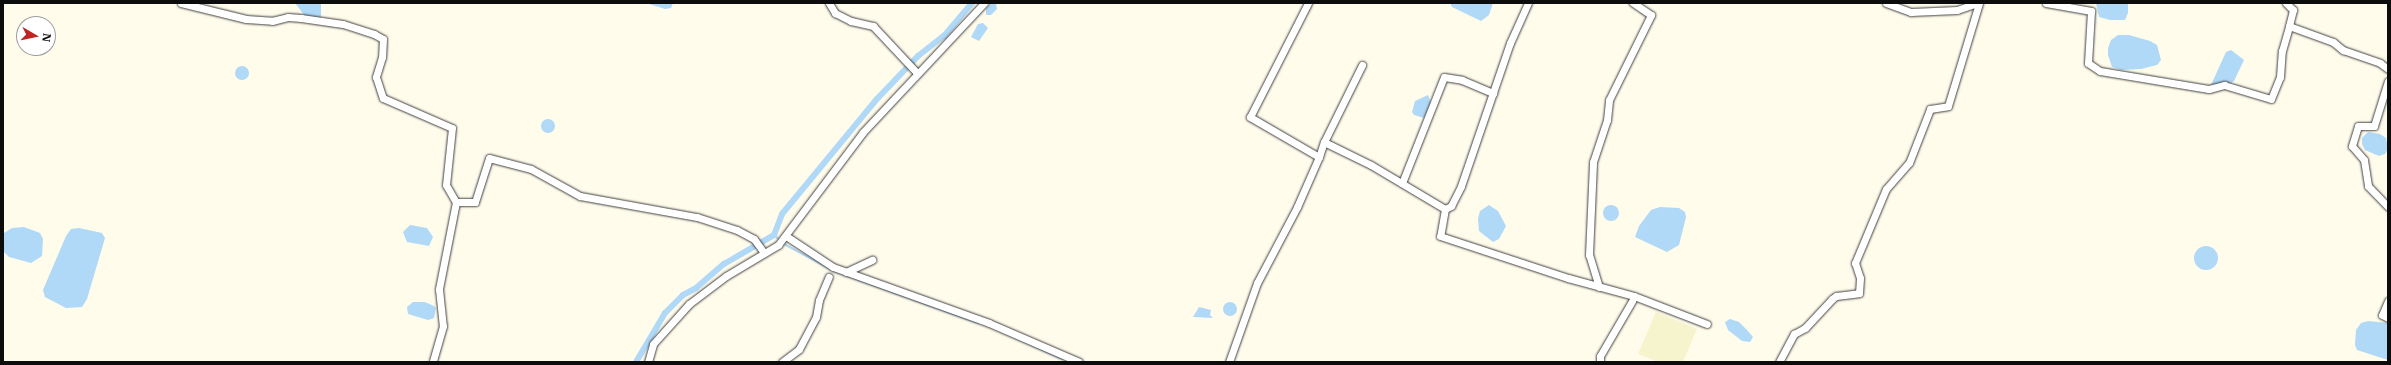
<!DOCTYPE html>
<style>
body{margin:0}
#map{position:relative;width:2391px;height:365px;overflow:hidden;background:#fffcec;font-family:"IBM Plex Serif",serif}
div>[style]{position:absolute}
[style*='--x']{left:calc(var(--x)*1px);top:calc(var(--y)*1px);width:calc(var(--w)*1px);rotate:calc(var(--a)*1deg)}
.farmland>*{inset:0;background:#f5f4cc}
.water>*{inset:0;background:#b0d8f7}
.round{border-radius:50%}
.stream>*{height:2px;margin:-1px;padding:0 1px;transform-origin:1px;border-radius:1px;background:#b0d8f7}
.canal>*{height:6px;margin:-3px;padding:0 3px;transform-origin:3px;border-radius:3px;background:#b0d8f7}
.roads{filter:drop-shadow(0 0 1px #3f3f3f) drop-shadow(0 0 1px #3f3f3f)}
.minor>*{height:7px;margin:-3.5px;padding:0 3.5px;transform-origin:3.5px;border-radius:3.5px;background:#fff}
span{translate:-50% -50%;white-space:nowrap;text-align:center;line-height:1.15;-webkit-text-stroke:4px #fff;paint-order:stroke}
.frame{position:absolute;inset:0;border:4px solid #0c0c0c;pointer-events:none}
.north{position:absolute;left:16px;top:16px;width:40px;height:40px;box-sizing:border-box;background:#fff;border:1px solid #9e9e9e;border-radius:50%;rotate:99deg;font-size:11px;font-weight:700;line-height:16px;text-align:center;color:#0c0c0c}
.north::after{content:'';display:block;margin:auto;width:14px;height:18px;background:#be2423;clip-path:polygon(50% 0,100% 100%,50% 72%,0 100%)}
</style>
<div id="map">
<div class="farmland">
<i style="clip-path:polygon(1656px 312px,1697px 329px,1683px 362px,1658px 362px,1638px 354px)"></i>
</div>
<div class="water">
<i style="clip-path:polygon(295px 3px,321px 3px,321px 18px,305px 16px)"></i>
<i style="clip-path:polygon(646px 3px,673px 3px,671px 8px,665px 9px)"></i>
<i style="clip-path:polygon(991px 3px,996px 4px,997px 9px,991px 15px,986px 15px,986px 9px)"></i>
<i style="clip-path:polygon(1450px 3px,1493px 3px,1489px 15px,1481px 21px,1452px 7px)"></i>
<i style="clip-path:polygon(2096px 3px,2128px 3px,2128px 13px,2125px 20px,2110px 20px,2099px 17px)"></i>
<i style="clip-path:polygon(983px 23px,988px 28px,979px 41px,971px 37px,978px 24px)"></i>
<i style="clip-path:polygon(2118px 35px,2129px 35px,2150px 41px,2157px 45px,2161px 60px,2157px 65px,2141px 69px,2121px 70px,2112px 67px,2108px 55px,2108px 48px,2111px 40px)"></i>
<i style="clip-path:polygon(2231px 50px,2244px 60px,2234px 81px,2228px 85px,2211px 85px,2226px 52px)"></i>
<i class="round" style="left:235px;top:66px;width:14px;height:14px"></i>
<i style="clip-path:polygon(1428px 95px,1431px 103px,1424px 118px,1414px 115px,1412px 112px,1415px 101px)"></i>
<i class="round" style="left:541px;top:119px;width:14px;height:14px"></i>
<i style="clip-path:polygon(2368px 132px,2380px 134px,2386px 138px,2388px 149px,2385px 154px,2379px 156px,2365px 150px,2362px 144px,2362px 138px)"></i>
<i class="round" style="left:1603px;top:205px;width:16px;height:16px"></i>
<i style="clip-path:polygon(1489px 205px,1498px 211px,1506px 226px,1499px 239px,1493px 242px,1479px 231px,1478px 219px,1480px 211px)"></i>
<i style="clip-path:polygon(1660px 207px,1679px 208px,1685px 212px,1686px 217px,1679px 245px,1667px 252px,1635px 237px,1639px 226px,1651px 210px)"></i>
<i style="clip-path:polygon(410px 225px,427px 228px,433px 237px,429px 246px,407px 242px,403px 232px)"></i>
<i style="clip-path:polygon(24px 227px,40px 233px,43px 239px,42px 256px,31px 263px,9px 257px,3px 251px,4px 233px,12px 228px)"></i>
<i style="clip-path:polygon(79px 228px,102px 233px,105px 238px,87px 299px,82px 307px,66px 308px,45px 297px,43px 290px,66px 236px,71px 229px)"></i>
<i class="round" style="left:2194px;top:246px;width:24px;height:24px"></i>
<i style="clip-path:polygon(413px 302px,425px 302px,434px 306px,436px 308px,434px 318px,428px 320px,408px 314px,407px 307px)"></i>
<i class="round" style="left:1223px;top:302px;width:14px;height:14px"></i>
<i style="clip-path:polygon(1199px 307px,1211px 310px,1210px 315px,1213px 318px,1193px 317px)"></i>
<i style="clip-path:polygon(1730px 319px,1739px 322px,1747px 330px,1753px 337px,1750px 342px,1742px 341px,1728px 330px,1725px 322px)"></i>
<i style="clip-path:polygon(2368px 321px,2388px 323px,2388px 360px,2357px 350px,2355px 345px,2356px 330px,2361px 323px)"></i>
</div>
<div class="stream">
<i style="--x:774;--y:235;--w:8;--a:40"></i>
<i style="--x:784;--y:244;--w:52;--a:28.5"></i>
<i style="--x:834;--y:271;--w:153;--a:19.9"></i>
<i style="--x:1005;--y:333;--w:63;--a:24.5"></i>
</div>
<div class="canal">
<i style="--x:636;--y:362;--w:57;--a:-59.4"></i>
<i style="--x:665;--y:313;--w:25;--a:-45"></i>
<i style="--x:683;--y:295;--w:15;--a:-28"></i>
<i style="--x:696;--y:288;--w:37;--a:-41"></i>
<i style="--x:724;--y:264;--w:58;--a:-30.1"></i>
<i style="--x:774;--y:235;--w:22;--a:-69"></i>
<i style="--x:782;--y:214;--w:148;--a:-50.5"></i>
<i style="--x:876;--y:100;--w:61;--a:-46.3"></i>
<i style="--x:918;--y:56;--w:33;--a:-38"></i>
<i style="--x:944;--y:36;--w:43;--a:-49.7"></i>
</div>
<div class="roads">
<div class="minor">
<i style="--x:181;--y:3;--w:67;--a:13.8"></i>
<i style="--x:246;--y:19;--w:26;--a:4"></i>
<i style="--x:272;--y:21;--w:16;--a:-14"></i>
<i style="--x:288;--y:17;--w:13;--a:4"></i>
<i style="--x:301;--y:18;--w:42;--a:8.1"></i>
<i style="--x:343;--y:24;--w:33;--a:18"></i>
<i style="--x:374;--y:34;--w:10;--a:29"></i>
<i style="--x:383;--y:39;--w:18;--a:93"></i>
<i style="--x:382;--y:57;--w:21;--a:107"></i>
<i style="--x:376;--y:77;--w:22;--a:72"></i>
<i style="--x:383;--y:98;--w:75;--a:23.5"></i>
<i style="--x:452;--y:128;--w:57;--a:96"></i>
<i style="--x:446;--y:185;--w:20;--a:60"></i>
<i style="--x:456;--y:202;--w:89;--a:101.1"></i>
<i style="--x:439;--y:289;--w:37;--a:84"></i>
<i style="--x:443;--y:326;--w:37;--a:106"></i>
<i style="--x:829;--y:3;--w:12;--a:59"></i>
<i style="--x:835;--y:13;--w:18;--a:27"></i>
<i style="--x:851;--y:21;--w:23;--a:13"></i>
<i style="--x:873;--y:26;--w:64;--a:46.9"></i>
<i style="--x:1886;--y:3;--w:27;--a:20"></i>
<i style="--x:1911;--y:12;--w:46;--a:-2.5"></i>
<i style="--x:1957;--y:10;--w:21;--a:-19"></i>
<i style="--x:2046;--y:3;--w:46;--a:10.1"></i>
<i style="--x:2091;--y:11;--w:52;--a:93.3"></i>
<i style="--x:2088;--y:63;--w:14;--a:34"></i>
<i style="--x:2100;--y:71;--w:110;--a:9.4"></i>
<i style="--x:2209;--y:89;--w:16;--a:-15"></i>
<i style="--x:2224;--y:85;--w:49;--a:16.6"></i>
<i style="--x:2271;--y:99;--w:24;--a:-68"></i>
<i style="--x:2280;--y:77;--w:26;--a:-86"></i>
<i style="--x:2282;--y:51;--w:26;--a:-74"></i>
<i style="--x:2286;--y:3;--w:10;--a:45"></i>
<i style="--x:2293;--y:10;--w:16;--a:104"></i>
<i style="--x:2289;--y:26;--w:47;--a:20"></i>
<i style="--x:2333;--y:42;--w:13;--a:39"></i>
<i style="--x:2343;--y:50;--w:39;--a:19"></i>
<i style="--x:2380;--y:63;--w:10;--a:37"></i>
<i style="--x:2388;--y:81;--w:47;--a:107.3"></i>
<i style="--x:2374;--y:126;--w:16;--a:180"></i>
<i style="--x:2358;--y:126;--w:21;--a:107"></i>
<i style="--x:2352;--y:146;--w:18;--a:49"></i>
<i style="--x:2364;--y:160;--w:26;--a:81"></i>
<i style="--x:2368;--y:186;--w:29;--a:46"></i>
<i style="--x:1324;--y:142;--w:86;--a:-63.7"></i>
<i style="--x:1319;--y:157;--w:16;--a:-72"></i>
<i style="--x:1324;--y:142;--w:52;--a:26.1"></i>
<i style="--x:1371;--y:165;--w:86;--a:30.7"></i>
<i style="--x:1445;--y:209;--w:27;--a:100"></i>
<i style="--x:1440;--y:236;--w:135;--a:18.2"></i>
<i style="--x:1568;--y:278;--w:68;--a:15.3"></i>
<i style="--x:1634;--y:296;--w:78;--a:21"></i>
<i style="--x:1402;--y:183;--w:114;--a:-68.4"></i>
<i style="--x:1444;--y:77;--w:18;--a:9"></i>
<i style="--x:1462;--y:80;--w:34;--a:23"></i>
<i style="--x:456;--y:202;--w:19;--a:0"></i>
<i style="--x:475;--y:202;--w:46;--a:-72.3"></i>
<i style="--x:489;--y:158;--w:43;--a:14.7"></i>
<i style="--x:531;--y:169;--w:56;--a:28.9"></i>
<i style="--x:580;--y:196;--w:119;--a:10.2"></i>
<i style="--x:697;--y:217;--w:42;--a:18"></i>
<i style="--x:737;--y:230;--w:19;--a:28"></i>
<i style="--x:754;--y:239;--w:17;--a:54"></i>
<i style="--x:1445;--y:209;--w:7;--a:-27"></i>
<i style="--x:1451;--y:206;--w:22;--a:-63"></i>
<i style="--x:1461;--y:186;--w:151;--a:-71.1"></i>
<i style="--x:1510;--y:43;--w:44;--a:-65.8"></i>
<i style="--x:786;--y:236;--w:56;--a:33.4"></i>
<i style="--x:833;--y:267;--w:166;--a:19.7"></i>
<i style="--x:989;--y:323;--w:98;--a:23.4"></i>
<i style="--x:846;--y:272;--w:29;--a:-25"></i>
<i style="--x:1599;--y:287;--w:34;--a:-107"></i>
<i style="--x:1589;--y:255;--w:93;--a:-87.5"></i>
<i style="--x:1593;--y:162;--w:44;--a:-71.6"></i>
<i style="--x:1607;--y:120;--w:20;--a:-84"></i>
<i style="--x:1609;--y:100;--w:95;--a:-63.7"></i>
<i style="--x:1651;--y:15;--w:22;--a:-146"></i>
<i style="--x:2388;--y:301;--w:15;--a:113"></i>
<i style="--x:2382;--y:315;--w:7;--a:27"></i>
<i style="--x:648;--y:362;--w:19;--a:-74"></i>
<i style="--x:653;--y:344;--w:54;--a:-48"></i>
<i style="--x:689;--y:304;--w:46;--a:-37.1"></i>
<i style="--x:726;--y:276;--w:61;--a:-30.8"></i>
<i style="--x:778;--y:245;--w:141;--a:-53"></i>
<i style="--x:863;--y:132;--w:177;--a:-46.8"></i>
<i style="--x:782;--y:362;--w:21;--a:-37"></i>
<i style="--x:799;--y:349;--w:36;--a:-62"></i>
<i style="--x:816;--y:317;--w:17;--a:-80"></i>
<i style="--x:819;--y:300;--w:25;--a:-67"></i>
<i style="--x:1229;--y:362;--w:84;--a:-70.5"></i>
<i style="--x:1257;--y:283;--w:86;--a:-62.2"></i>
<i style="--x:1297;--y:207;--w:55;--a:-66.3"></i>
<i style="--x:1319;--y:157;--w:80;--a:-149.9"></i>
<i style="--x:1250;--y:117;--w:128;--a:-63"></i>
<i style="--x:1600;--y:362;--w:6;--a:-90"></i>
<i style="--x:1600;--y:356;--w:64;--a:-59.8"></i>
<i style="--x:1779;--y:362;--w:32;--a:-62"></i>
<i style="--x:1794;--y:334;--w:13;--a:-29"></i>
<i style="--x:1805;--y:328;--w:40;--a:-47"></i>
<i style="--x:1832;--y:299;--w:5;--a:-37"></i>
<i style="--x:1836;--y:296;--w:23;--a:-7"></i>
<i style="--x:1859;--y:293;--w:15;--a:-86"></i>
<i style="--x:1860;--y:278;--w:16;--a:-108"></i>
<i style="--x:1855;--y:263;--w:80;--a:-67.3"></i>
<i style="--x:1886;--y:189;--w:35;--a:-49"></i>
<i style="--x:1909;--y:163;--w:58;--a:-68.7"></i>
<i style="--x:1930;--y:109;--w:18;--a:-9"></i>
<i style="--x:1948;--y:106;--w:108;--a:-73.2"></i>
</div>
</div>
<div class="frame"></div>
<div class="north">N</div>
</div>
